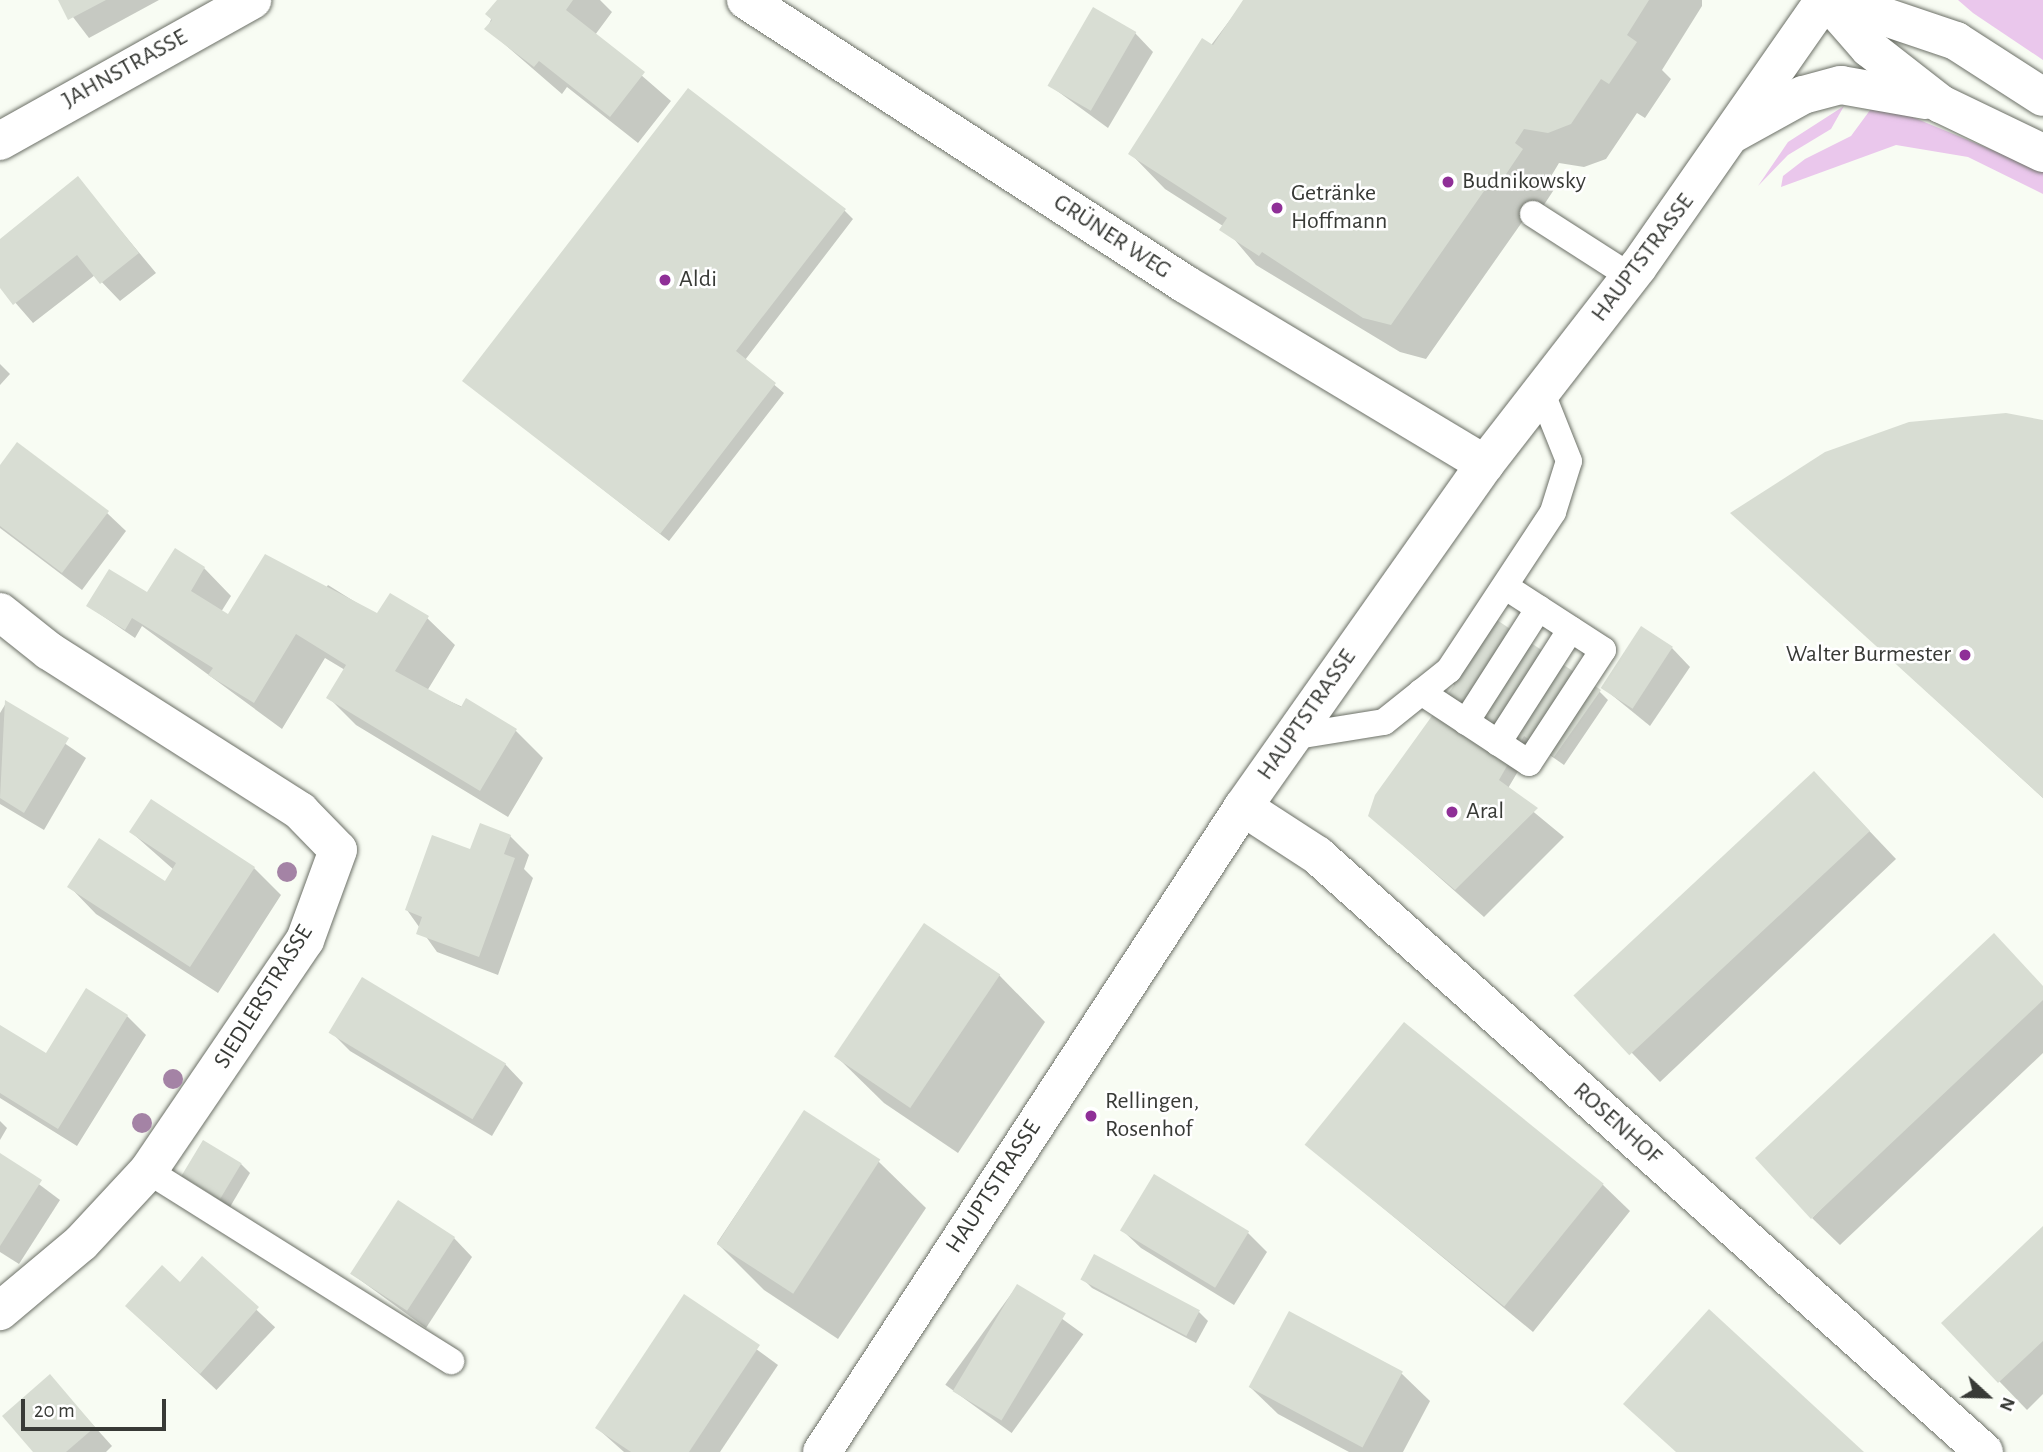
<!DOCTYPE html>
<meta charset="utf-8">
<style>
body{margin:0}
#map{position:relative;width:2043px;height:1452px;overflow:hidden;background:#f8fcf3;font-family:"Alegreya Sans",sans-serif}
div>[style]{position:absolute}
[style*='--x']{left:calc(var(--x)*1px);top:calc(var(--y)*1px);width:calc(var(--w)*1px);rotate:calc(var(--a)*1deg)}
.green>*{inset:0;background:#eac7ec}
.shadow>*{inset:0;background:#0003;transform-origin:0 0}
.building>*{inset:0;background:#d8ddd3;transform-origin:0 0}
.roads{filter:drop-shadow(0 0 2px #6c7067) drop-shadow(0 0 2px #6c7067)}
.lane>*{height:26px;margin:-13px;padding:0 13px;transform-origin:13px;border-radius:13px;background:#fff}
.street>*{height:38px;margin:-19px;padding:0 19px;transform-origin:19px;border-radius:19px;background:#fff}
.secondary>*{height:38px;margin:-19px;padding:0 19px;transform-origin:19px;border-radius:19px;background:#fff}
.highway>*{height:38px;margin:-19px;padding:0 19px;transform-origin:19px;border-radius:19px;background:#fff}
.trees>*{width:20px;height:20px;margin:-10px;border-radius:50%;background:#a483a5}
.dots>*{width:19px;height:19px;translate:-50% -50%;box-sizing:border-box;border:4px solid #fff;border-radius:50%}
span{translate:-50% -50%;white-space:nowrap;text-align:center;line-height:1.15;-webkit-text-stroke:5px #fff;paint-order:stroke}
.street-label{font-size:24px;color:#383a36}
.poi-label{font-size:24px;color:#383a36}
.left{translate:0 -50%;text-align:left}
.right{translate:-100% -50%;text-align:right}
.north{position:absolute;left:1952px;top:1361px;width:70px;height:70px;-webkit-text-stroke:5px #fff;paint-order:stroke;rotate:112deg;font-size:19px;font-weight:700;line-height:28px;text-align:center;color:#383a36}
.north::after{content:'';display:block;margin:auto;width:24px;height:32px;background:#383a36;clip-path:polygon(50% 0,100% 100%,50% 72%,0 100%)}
.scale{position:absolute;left:21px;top:1399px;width:145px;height:32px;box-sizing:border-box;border:4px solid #383a36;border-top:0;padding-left:9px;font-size:21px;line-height:24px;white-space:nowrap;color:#383a36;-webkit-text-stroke:5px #fff;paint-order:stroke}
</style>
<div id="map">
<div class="green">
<i style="clip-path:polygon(1958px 0,2043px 0,2043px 60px,1973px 13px)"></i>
<i style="clip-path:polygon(1876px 102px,2043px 171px,2043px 194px,1968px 157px,1896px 145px,1781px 187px,1783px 176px,1805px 159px,1851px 136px)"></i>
<i style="clip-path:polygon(1844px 106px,1831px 129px,1788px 155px,1758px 186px,1788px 142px)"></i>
</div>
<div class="shadow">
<i style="clip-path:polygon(60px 0,159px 0,89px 38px)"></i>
<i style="clip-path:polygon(499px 0,600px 0,612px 12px,595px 35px,671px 101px,638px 143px,567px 87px,562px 94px,487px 29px)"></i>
<i style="clip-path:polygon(1245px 0,1702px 0,1702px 6px,1662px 70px,1671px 79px,1645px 118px,1637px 113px,1606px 159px,1584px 167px,1559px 163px,1550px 178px,1557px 185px,1534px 220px,1527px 215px,1426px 359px,1400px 352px,1256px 265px,1223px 226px,1165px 189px,1130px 153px)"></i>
<i style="clip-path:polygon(1135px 33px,1153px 52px,1108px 128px,1049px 85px)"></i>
<i style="clip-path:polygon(78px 179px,156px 273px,120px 301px,95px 275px,33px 323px,0 285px,0 241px)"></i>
<i style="clip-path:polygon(844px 210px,853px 219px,745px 360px,784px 393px,669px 541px,464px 381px)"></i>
<i style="clip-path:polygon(0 364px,10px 374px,0 385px)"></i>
<i style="clip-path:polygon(2043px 422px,2043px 798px,1732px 513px)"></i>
<i style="clip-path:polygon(0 468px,107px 513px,126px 531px,82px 590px,0 528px)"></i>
<i style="clip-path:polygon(204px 568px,231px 596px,221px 612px,229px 616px,323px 592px,328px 585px,376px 615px,427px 618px,455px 645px,427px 691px,516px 731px,543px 758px,508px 817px,356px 725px,328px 697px,345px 670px,325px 658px,282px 729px,142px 626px,135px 638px,88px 606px,146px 594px)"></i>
<i style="clip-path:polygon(1672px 648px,1690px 667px,1650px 726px,1602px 687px)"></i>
<i style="clip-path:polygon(1447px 680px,1599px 691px,1608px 700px,1564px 765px,1534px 744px,1507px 790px,1564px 837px,1484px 917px,1370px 816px,1456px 686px)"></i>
<i style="clip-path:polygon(6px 703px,86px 758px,44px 830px,0 804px,0 713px)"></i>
<i style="clip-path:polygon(1841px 801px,1896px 859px,1660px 1082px,1577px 996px)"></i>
<i style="clip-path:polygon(131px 832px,254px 868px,281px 895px,218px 993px,96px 914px,69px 886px,165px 883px,174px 870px)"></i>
<i style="clip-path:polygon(510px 836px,529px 855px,524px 869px,533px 878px,498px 975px,437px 952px,407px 910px,471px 851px)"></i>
<i style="clip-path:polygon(999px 975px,1045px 1022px,958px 1153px,884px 1103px,837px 1057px)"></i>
<i style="clip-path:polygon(2043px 986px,2043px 1053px,1840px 1245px,1812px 1218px)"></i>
<i style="clip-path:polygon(127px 1016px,146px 1035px,77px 1146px,0 1098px,0 1027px,46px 1056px)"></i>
<i style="clip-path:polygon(331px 1032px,505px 1064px,523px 1083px,492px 1136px,350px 1051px)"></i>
<i style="clip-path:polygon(804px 1112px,879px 1162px,926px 1208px,838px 1339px,764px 1290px,717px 1243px)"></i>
<i style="clip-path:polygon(0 1121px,7px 1128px,0 1140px)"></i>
<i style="clip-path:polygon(1307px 1145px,1602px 1184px,1630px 1211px,1533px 1332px)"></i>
<i style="clip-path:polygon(0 1155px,60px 1200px,19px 1264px,0 1252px)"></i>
<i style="clip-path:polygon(241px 1164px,250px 1173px,230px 1207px,184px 1176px)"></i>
<i style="clip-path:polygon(2043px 1229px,2043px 1394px,2027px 1410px,1943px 1323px)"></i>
<i style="clip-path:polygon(1122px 1230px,1248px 1233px,1267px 1252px,1234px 1305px,1141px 1248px)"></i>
<i style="clip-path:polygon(454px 1238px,472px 1257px,426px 1328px,352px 1274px)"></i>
<i style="clip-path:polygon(1095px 1256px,1199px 1312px,1208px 1321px,1196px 1343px,1092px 1288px,1083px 1279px)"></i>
<i style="left:202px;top:1259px;width:100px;height:86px;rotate:43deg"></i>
<i style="left:1017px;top:1286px;width:82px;height:122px;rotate:36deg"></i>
<i style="clip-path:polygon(685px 1297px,778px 1365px,720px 1452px,624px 1452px,597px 1428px)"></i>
<i style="clip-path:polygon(1289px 1314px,1402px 1374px,1430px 1401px,1403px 1452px,1349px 1452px,1278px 1414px,1250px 1387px)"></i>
<i style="clip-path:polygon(50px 1377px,112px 1446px,106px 1452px,35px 1452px)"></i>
</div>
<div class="building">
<i style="clip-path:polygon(58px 0,106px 0,68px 20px)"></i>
<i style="clip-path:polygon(497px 0,573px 0,566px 10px,645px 72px,610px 117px,539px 61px,534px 67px,484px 29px,492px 20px,485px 14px)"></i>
<i style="clip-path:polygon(1243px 0,1649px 0,1627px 35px,1637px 42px,1609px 84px,1601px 79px,1571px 124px,1548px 133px,1524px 129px,1515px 143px,1523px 149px,1498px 186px,1491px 181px,1391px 325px,1363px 318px,1262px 252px,1259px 256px,1245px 247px,1219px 230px,1227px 218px,1128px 154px,1202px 38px,1213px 45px)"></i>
<i style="left:1093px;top:7px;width:50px;height:91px;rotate:30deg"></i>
<i style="clip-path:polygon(688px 88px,846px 209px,736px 351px,776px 383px,660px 534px,462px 381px)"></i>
<i style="clip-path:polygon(78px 176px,139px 253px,100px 284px,77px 255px,13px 305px,0 288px,0 239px)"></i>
<i style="clip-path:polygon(2006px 413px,2043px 420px,2043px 798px,1730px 513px,1825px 452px,1909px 422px)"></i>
<i style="clip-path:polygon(17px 442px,109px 511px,62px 573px,0 526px,0 465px)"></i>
<i style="clip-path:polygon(175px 548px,205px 567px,191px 591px,228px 614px,265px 554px,377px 613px,390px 593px,429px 616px,395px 671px,461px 707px,466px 698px,517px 729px,480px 791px,326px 698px,346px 665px,296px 634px,254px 703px,208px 675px,213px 668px,132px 618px,125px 630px,86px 606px,109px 569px,147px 592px)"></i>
<i style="clip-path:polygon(1479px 608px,1601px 690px,1554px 757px,1524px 736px,1499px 780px,1538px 808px,1455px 890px,1368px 816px,1375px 795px,1455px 684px,1436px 671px)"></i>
<i style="left:1641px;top:626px;width:38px;height:74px;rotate:33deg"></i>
<i style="clip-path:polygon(5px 700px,69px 738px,24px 813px,0 798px)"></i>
<i style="left:1814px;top:771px;width:82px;height:329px;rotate:47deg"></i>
<i style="clip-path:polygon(151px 799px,255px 867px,190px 967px,67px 887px,99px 838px,165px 881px,176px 863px,129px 832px)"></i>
<i style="clip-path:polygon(480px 823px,511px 835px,504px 854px,515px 858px,479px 957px,416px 934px,422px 917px,405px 910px,432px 835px,470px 849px)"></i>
<i style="left:924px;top:923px;width:92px;height:161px;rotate:34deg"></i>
<i style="clip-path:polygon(1994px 933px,2043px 986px,2043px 1000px,1811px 1219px,1755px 1158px)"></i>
<i style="left:362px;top:977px;width:168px;height:65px;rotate:31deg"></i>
<i style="clip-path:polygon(86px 988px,128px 1015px,58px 1129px,0 1093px,0 1025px,46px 1053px)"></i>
<i style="left:1404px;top:1022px;width:257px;height:158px;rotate:39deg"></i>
<i style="left:804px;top:1110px;width:91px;height:160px;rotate:33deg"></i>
<i style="left:203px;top:1140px;width:45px;height:42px;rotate:31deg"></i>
<i style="clip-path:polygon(0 1153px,42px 1180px,0 1246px)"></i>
<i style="left:1154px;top:1174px;width:111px;height:66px;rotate:31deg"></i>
<i style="left:398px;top:1200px;width:68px;height:88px;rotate:33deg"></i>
<i style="clip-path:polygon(2043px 1226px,2043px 1341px,1998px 1383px,1941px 1323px)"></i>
<i style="left:1094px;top:1254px;width:120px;height:29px;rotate:28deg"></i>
<i style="clip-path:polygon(202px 1256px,259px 1307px,200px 1374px,125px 1306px,162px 1265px,180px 1282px)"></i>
<i style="left:1017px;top:1284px;width:57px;height:125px;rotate:31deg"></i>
<i style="clip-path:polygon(684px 1294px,760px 1345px,689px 1452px,631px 1452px,595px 1428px)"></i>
<i style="clip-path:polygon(1709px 1309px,1864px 1452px,1676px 1452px,1623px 1404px)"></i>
<i style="left:1289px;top:1311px;width:129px;height:86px;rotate:28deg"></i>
<i style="clip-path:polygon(50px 1374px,95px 1427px,66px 1452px,33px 1452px,2px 1416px)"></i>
</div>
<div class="roads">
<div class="lane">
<i style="--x:1533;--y:214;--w:117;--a:32.7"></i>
<i style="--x:1421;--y:692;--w:129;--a:33.3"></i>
<i style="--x:1529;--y:763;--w:135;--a:-56.8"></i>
<i style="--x:1603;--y:650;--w:116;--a:-147"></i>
<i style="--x:1466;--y:722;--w:135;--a:-57.4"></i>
<i style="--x:1291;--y:737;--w:94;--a:-9.2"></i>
<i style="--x:1384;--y:722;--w:83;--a:-38.7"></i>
<i style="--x:1449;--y:670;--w:189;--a:-56.6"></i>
<i style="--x:1553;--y:512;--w:53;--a:-72.6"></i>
<i style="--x:1569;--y:461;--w:75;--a:-111.8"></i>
<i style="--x:1498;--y:743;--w:135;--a:-57.4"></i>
<i style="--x:148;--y:1171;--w:358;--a:32.1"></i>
</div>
<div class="street">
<i style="--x:746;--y:0;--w:523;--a:32.9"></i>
<i style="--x:1185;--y:284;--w:350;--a:31"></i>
<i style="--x:0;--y:141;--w:289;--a:-29.2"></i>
<i style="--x:0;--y:612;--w:63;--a:38.5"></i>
<i style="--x:49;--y:651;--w:298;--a:32.5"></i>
<i style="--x:300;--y:811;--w:54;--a:45.7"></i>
<i style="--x:338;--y:850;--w:96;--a:110.1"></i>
<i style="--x:305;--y:940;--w:279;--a:124.2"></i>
<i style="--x:148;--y:1171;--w:98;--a:132.9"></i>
<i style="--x:81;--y:1243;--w:106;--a:140"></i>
<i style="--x:1243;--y:807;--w:88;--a:33"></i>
<i style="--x:1317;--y:855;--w:895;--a:41.83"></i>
</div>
<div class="secondary">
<i style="--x:822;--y:1452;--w:770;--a:-56.87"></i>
<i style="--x:1243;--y:807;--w:420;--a:-54.8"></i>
<i style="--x:1485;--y:464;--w:249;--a:-52.2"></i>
<i style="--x:1638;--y:267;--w:325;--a:-55.1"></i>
</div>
<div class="highway">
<i style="--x:1827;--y:0;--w:64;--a:48.8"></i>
<i style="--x:1869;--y:48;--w:91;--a:37.9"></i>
<i style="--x:1941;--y:104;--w:113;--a:25.7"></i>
<i style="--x:1835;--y:0;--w:128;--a:18.7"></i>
<i style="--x:1956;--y:41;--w:103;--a:32.8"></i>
<i style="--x:1734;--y:133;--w:79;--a:-28.8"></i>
<i style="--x:1803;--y:95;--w:39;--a:-15"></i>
<i style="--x:1841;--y:85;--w:86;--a:10"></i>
</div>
</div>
<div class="trees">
<i style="left:287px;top:872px"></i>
<i style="left:173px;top:1079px"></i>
<i style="left:142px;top:1123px"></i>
</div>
<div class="dots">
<i style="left:1448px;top:182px;background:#8f2f97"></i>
<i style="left:1277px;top:208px;background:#8f2f97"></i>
<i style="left:665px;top:280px;background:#8f2f97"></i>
<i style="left:1965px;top:655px;background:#8f2f97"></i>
<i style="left:1452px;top:812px;background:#8f2f97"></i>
<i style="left:1091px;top:1116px;background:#8f2f97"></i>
</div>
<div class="street-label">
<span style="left:125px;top:69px;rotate:-29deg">JAHNSTRASSE</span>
<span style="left:1112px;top:237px;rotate:33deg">GRÜNER WEG</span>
<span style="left:1643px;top:258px;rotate:-53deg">HAUPTSTRASSE</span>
<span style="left:1307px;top:715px;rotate:-55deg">HAUPTSTRASSE</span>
<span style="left:264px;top:997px;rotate:-58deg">SIEDLERSTRASSE</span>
<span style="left:1617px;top:1124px;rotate:42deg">ROSENHOF</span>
<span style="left:994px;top:1187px;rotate:-57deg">HAUPTSTRASSE</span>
</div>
<div class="poi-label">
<span class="left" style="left:1462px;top:182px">Budnikowsky</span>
<span class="left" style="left:1291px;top:208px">Getränke<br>Hoffmann</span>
<span class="left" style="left:679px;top:280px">Aldi</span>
<span class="right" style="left:1951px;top:655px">Walter Burmester</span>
<span class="left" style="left:1466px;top:812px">Aral</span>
<span class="left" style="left:1105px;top:1116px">Rellingen,<br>Rosenhof</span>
</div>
<div class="north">N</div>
<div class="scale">20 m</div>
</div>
